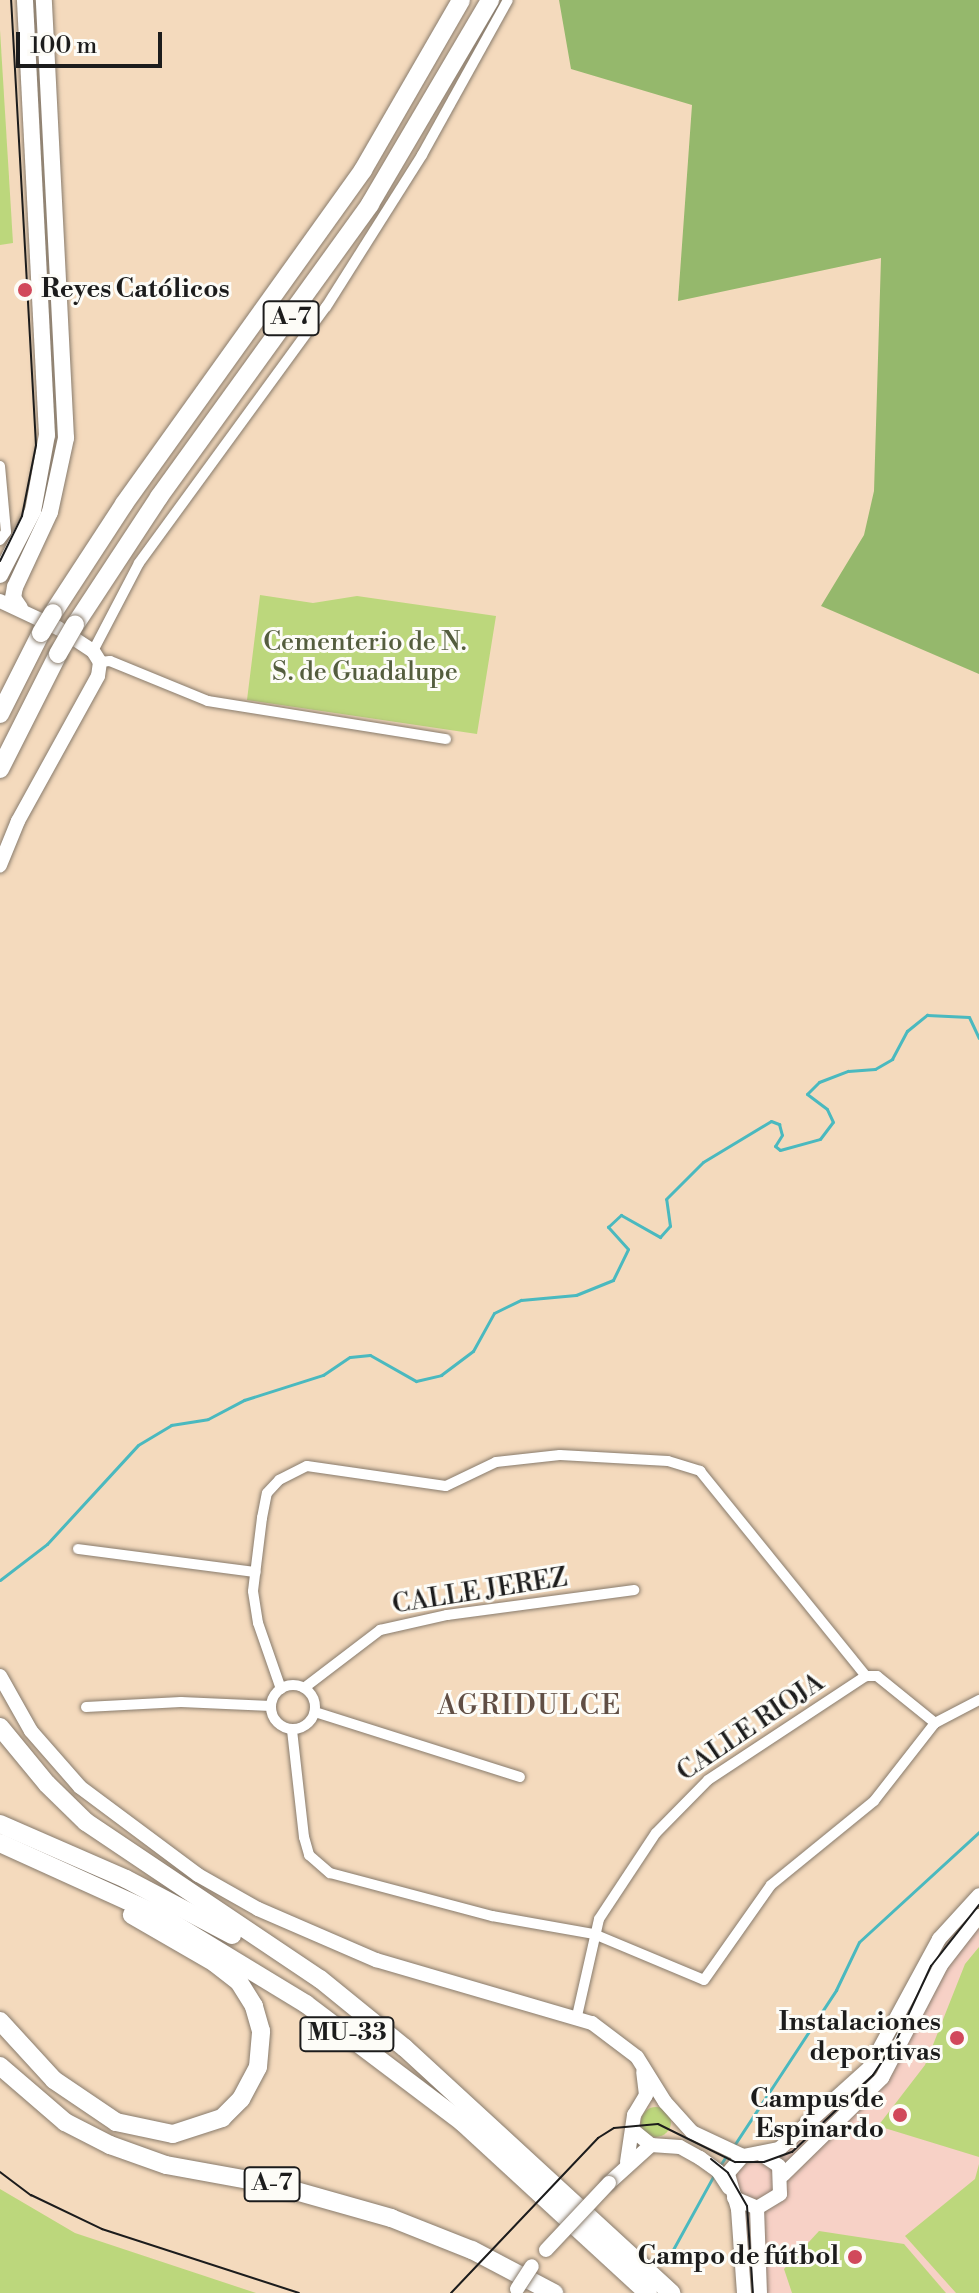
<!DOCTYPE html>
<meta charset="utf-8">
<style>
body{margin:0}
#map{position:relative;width:979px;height:2293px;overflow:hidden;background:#f4dabd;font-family:"Libre Bodoni",serif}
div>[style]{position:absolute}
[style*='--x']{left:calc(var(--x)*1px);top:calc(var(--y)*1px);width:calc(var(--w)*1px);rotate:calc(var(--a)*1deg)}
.built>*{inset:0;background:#f7d1c6}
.green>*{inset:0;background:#bcd77c}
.round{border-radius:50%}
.forest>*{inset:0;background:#95b86c}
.stream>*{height:3px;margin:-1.5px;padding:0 1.5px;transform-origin:1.5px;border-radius:1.5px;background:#4ab9bf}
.roads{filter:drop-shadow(0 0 2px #887b6c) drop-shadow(0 0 2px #887b6c)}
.street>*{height:10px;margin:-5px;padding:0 5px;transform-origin:5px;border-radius:5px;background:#fff}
.street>.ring{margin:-5px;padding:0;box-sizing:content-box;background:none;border:10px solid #fff;border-radius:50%}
.secondary>*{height:14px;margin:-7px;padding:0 7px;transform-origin:7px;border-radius:7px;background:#fff}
.primary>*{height:16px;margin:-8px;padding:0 8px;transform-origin:8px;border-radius:8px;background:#fff}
.highway>*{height:18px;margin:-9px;padding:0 9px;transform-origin:9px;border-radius:9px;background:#fff}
.tram>*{height:2px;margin:-1px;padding:0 1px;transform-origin:1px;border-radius:1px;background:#1c1c1c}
.bridges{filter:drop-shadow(0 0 2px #887b6c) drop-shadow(0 0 2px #887b6c)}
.secondary-bridge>*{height:14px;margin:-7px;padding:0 7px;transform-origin:7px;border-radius:7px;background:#fff}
.highway-bridge>*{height:18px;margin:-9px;padding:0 9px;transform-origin:9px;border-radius:9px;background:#fff}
.dots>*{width:22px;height:22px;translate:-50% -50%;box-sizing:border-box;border:4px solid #fdfcf7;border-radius:50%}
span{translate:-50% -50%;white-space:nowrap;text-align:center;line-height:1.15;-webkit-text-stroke:6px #fdfcf7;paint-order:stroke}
.shield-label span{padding:2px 6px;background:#fdfcf7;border:2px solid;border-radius:6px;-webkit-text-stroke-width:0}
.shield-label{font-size:24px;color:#1c1c1c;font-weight:700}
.poi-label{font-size:26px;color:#1c1c1c;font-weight:700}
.left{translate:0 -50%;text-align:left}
.right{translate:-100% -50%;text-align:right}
.park-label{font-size:26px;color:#545d3e}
.street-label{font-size:26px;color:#1c1c1c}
.neighbourhood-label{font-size:28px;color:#604e44;letter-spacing:2px}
.scale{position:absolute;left:16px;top:32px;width:146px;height:36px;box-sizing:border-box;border:4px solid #1c1c1c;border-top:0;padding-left:10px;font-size:24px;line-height:28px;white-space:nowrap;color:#1c1c1c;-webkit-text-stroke:6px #fdfcf7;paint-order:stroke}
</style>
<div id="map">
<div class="built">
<i style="clip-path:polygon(979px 1895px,979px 2293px,744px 2293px,729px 2188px,735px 2162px,779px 2149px,847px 2091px,921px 1968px)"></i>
</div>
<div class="green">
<i style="clip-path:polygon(0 30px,13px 243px,0 245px)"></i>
<i style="clip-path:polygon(260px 595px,313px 603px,357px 596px,496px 616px,477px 734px,247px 700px)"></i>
<i style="clip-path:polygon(979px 1947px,979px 2157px,878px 2126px,925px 2065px,965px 1964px)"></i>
<i class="round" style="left:641px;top:2107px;width:30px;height:30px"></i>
<i style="clip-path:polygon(979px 2164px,979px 2293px,956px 2293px,905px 2236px,975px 2179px)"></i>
<i style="clip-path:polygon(0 2189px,75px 2233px,256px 2293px,0 2293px)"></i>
<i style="clip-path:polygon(819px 2231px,904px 2244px,946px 2293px,792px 2293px,784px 2269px)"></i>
</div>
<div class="forest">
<i style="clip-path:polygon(559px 0,979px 0,979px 674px,821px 606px,864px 535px,874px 491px,881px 258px,678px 301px,692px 105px,571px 69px)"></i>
</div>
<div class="stream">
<i style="--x:0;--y:1580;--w:59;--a:-37.5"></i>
<i style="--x:47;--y:1544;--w:134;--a:-47.4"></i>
<i style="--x:138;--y:1445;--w:39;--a:-31"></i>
<i style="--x:171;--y:1425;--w:37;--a:-9"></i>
<i style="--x:208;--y:1419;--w:41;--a:-27.8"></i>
<i style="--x:244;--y:1400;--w:83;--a:-17.6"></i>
<i style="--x:323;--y:1375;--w:32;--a:-34"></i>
<i style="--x:350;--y:1357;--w:20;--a:-6"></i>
<i style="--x:370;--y:1355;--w:53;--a:29.5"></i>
<i style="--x:416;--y:1381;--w:26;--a:-13"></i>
<i style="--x:441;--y:1375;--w:40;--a:-37"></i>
<i style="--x:473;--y:1351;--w:43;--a:-61.1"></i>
<i style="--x:494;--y:1313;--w:30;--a:-26"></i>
<i style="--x:521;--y:1300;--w:55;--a:-5.2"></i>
<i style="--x:576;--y:1295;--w:40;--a:-22"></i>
<i style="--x:613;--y:1280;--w:34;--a:-64"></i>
<i style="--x:628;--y:1249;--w:30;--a:-132"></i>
<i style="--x:608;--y:1227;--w:18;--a:-43"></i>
<i style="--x:621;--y:1215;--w:45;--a:29.4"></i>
<i style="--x:660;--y:1237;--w:15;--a:-48"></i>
<i style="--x:670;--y:1226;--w:27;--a:-98"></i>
<i style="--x:666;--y:1199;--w:52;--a:-45"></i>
<i style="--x:703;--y:1162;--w:79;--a:-31.1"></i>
<i style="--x:771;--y:1121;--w:9;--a:21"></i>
<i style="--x:779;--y:1124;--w:11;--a:75"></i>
<i style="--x:782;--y:1135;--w:13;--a:122"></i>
<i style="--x:775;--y:1146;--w:6;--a:39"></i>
<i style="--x:780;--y:1150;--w:41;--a:-15.4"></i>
<i style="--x:820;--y:1139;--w:21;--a:-53"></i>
<i style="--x:833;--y:1122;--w:14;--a:-115"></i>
<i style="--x:827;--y:1109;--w:25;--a:-143"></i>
<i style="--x:807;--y:1094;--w:17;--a:-45"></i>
<i style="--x:819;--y:1082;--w:31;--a:-21"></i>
<i style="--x:848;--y:1071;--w:27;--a:-4"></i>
<i style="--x:875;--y:1069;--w:20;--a:-30"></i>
<i style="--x:892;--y:1059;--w:32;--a:-62"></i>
<i style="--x:907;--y:1031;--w:26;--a:-39"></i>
<i style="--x:927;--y:1015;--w:42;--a:2.7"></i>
<i style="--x:969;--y:1017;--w:23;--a:65"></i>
<i style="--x:733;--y:2147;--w:188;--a:-56.7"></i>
<i style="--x:836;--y:1990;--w:53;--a:-64.4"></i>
<i style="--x:859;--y:1942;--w:163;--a:-42.5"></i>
<i style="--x:719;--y:2167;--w:17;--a:-57"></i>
<i style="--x:670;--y:2255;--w:94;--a:-61.2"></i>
</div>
<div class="roads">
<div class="street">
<i style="--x:0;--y:466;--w:66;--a:84.8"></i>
<i style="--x:6;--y:532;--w:10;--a:127"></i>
<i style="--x:93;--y:651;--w:99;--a:-62.4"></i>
<i style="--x:139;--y:563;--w:317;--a:-53.9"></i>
<i style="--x:326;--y:307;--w:180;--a:-57.7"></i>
<i style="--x:422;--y:155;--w:177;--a:-61"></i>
<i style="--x:100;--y:662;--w:10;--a:-6"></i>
<i style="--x:110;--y:661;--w:106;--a:22.2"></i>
<i style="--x:208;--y:701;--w:241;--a:9.1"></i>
<i style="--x:78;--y:1549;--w:179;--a:7.4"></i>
<i class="ring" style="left:271px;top:1685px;width:34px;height:34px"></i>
<i style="--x:304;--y:1688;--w:96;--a:-37.3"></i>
<i style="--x:380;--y:1630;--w:69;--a:-12.6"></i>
<i style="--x:447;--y:1615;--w:189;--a:-7.6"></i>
<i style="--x:281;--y:1689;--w:70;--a:-109.2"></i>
<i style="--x:258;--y:1623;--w:32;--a:-99"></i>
<i style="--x:253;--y:1591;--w:74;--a:-83"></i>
<i style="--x:262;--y:1518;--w:25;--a:-79"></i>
<i style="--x:267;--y:1493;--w:18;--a:-47"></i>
<i style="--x:279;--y:1480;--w:31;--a:-27"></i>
<i style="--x:307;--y:1466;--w:140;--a:8.2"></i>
<i style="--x:446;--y:1486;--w:55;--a:-25.6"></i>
<i style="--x:496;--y:1462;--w:64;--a:-6.2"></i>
<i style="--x:560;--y:1455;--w:108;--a:3.2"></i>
<i style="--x:668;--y:1461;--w:34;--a:17"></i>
<i style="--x:700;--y:1471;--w:264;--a:51"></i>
<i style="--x:86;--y:1707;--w:95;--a:-3"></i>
<i style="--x:181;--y:1702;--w:90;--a:2.5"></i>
<i style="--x:315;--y:1712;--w:215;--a:17.6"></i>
<i style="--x:292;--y:1730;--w:108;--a:83.6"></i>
<i style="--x:304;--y:1837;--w:19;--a:74"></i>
<i style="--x:309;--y:1855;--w:28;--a:41"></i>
<i style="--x:330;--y:1873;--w:168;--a:14.9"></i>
<i style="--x:492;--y:1916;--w:104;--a:10"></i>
<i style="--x:594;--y:1934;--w:119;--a:22.7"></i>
<i style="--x:704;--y:1980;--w:116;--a:-54.8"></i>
<i style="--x:771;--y:1885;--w:133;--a:-39.2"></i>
<i style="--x:874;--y:1801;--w:99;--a:-52"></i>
<i style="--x:935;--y:1723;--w:50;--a:-27.6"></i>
<i style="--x:577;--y:2016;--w:99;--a:-77.2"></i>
<i style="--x:599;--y:1919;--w:103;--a:-56.5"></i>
<i style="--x:656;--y:1833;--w:74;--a:-45.5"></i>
<i style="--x:708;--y:1780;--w:189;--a:-33.4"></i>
<i style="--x:866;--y:1676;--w:11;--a:0"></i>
<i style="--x:877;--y:1676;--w:75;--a:39"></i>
</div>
<div class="secondary">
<i style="--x:0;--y:601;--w:64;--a:25"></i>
<i style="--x:58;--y:628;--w:42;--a:33.3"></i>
<i style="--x:93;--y:651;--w:13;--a:58"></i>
<i style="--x:100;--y:662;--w:14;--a:98"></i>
<i style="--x:98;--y:676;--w:166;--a:118.9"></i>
<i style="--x:18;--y:821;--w:48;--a:112.2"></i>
<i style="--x:0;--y:1676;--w:63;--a:60.6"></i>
<i style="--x:31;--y:1731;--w:74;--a:48.8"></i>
<i style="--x:80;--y:1787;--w:147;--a:36.7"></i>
<i style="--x:198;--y:1875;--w:69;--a:29.5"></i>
<i style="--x:258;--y:1909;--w:129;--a:23.4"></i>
<i style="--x:376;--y:1960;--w:225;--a:16.3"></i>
<i style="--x:592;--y:2023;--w:56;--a:37.1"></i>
<i style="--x:637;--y:2057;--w:53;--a:58.1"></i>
<i style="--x:665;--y:2102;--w:40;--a:48"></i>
<i style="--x:692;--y:2132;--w:56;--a:25.2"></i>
<i style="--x:635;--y:2132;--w:21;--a:39"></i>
<i style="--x:651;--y:2145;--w:29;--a:4"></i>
<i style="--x:680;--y:2147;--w:23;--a:29"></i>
<i style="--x:700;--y:2158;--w:22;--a:36"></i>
<i style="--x:718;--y:2171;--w:20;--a:57"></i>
<i style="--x:627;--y:2162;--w:48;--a:-81.5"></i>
<i style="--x:634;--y:2115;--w:23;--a:-59"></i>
<i style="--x:646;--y:2095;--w:23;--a:-97"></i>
<i style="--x:783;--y:2175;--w:139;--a:-44.4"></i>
<i style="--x:882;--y:2078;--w:127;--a:-62.4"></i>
<i style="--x:941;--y:1965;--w:62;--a:-52.2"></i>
<i style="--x:609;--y:2183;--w:57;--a:-42.1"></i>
<i style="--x:734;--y:2198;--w:25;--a:23"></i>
<i style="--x:757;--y:2208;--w:27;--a:-31"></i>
<i style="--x:780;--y:2194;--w:28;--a:-92"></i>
<i style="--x:779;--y:2166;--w:23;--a:-146"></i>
<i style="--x:757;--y:2208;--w:85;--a:88"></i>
<i style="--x:744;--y:2293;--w:84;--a:-94.1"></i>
<i style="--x:738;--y:2209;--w:37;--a:-106"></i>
<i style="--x:728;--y:2173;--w:23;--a:-49"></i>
<i style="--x:743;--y:2156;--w:37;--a:-11"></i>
<i style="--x:779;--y:2149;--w:121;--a:-42"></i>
<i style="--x:869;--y:2068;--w:147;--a:-61.5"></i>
<i style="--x:939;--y:1939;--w:59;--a:-47.7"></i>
</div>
<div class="primary">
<i style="--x:0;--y:575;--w:72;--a:-62.7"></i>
<i style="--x:33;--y:511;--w:77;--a:-79.6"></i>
<i style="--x:47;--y:435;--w:436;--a:-92.9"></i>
<i style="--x:20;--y:608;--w:12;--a:-125"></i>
<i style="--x:13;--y:598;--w:11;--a:-80"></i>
<i style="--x:15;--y:587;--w:83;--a:-65"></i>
<i style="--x:50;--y:512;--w:76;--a:-77.8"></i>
<i style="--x:66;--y:438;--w:439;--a:-92.9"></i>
</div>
<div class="highway">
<i style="--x:53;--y:613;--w:130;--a:-56.9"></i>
<i style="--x:124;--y:504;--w:411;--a:-54.4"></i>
<i style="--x:363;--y:170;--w:196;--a:-60"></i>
<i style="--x:75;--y:625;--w:153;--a:-56.7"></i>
<i style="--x:159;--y:497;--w:361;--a:-54.2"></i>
<i style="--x:370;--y:204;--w:237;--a:-59.5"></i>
<i style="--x:0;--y:714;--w:91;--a:-63.2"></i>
<i style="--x:0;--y:769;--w:129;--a:-63.2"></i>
<i style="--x:0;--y:1727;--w:74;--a:50.5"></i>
<i style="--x:47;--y:1784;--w:54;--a:44.3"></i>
<i style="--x:86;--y:1822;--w:282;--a:33.9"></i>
<i style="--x:320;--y:1979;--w:109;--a:39.1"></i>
<i style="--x:405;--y:2048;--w:362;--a:42.6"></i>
<i style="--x:0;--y:1824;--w:137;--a:23.6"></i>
<i style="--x:126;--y:1879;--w:120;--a:27.8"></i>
<i style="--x:0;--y:1843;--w:179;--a:24.4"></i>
<i style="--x:163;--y:1917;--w:167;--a:31.3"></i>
<i style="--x:306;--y:2004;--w:196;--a:37.1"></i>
<i style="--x:462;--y:2122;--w:253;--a:42.6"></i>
<i style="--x:0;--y:2021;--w:80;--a:47.5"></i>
<i style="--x:54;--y:2080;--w:75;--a:34.1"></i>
<i style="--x:116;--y:2122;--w:58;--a:11.9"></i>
<i style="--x:173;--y:2134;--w:52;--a:-18.1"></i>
<i style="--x:222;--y:2118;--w:27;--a:-45"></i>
<i style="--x:241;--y:2099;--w:36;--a:-62"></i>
<i style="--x:258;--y:2067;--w:36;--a:-85"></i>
<i style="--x:261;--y:2031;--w:26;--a:-106"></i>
<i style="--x:254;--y:2006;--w:28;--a:-122"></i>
<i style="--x:239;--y:1982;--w:31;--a:-142"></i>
<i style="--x:215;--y:1963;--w:96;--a:-150"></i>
<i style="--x:0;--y:2066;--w:86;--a:40.7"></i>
<i style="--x:65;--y:2122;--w:51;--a:27.1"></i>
<i style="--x:110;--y:2145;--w:59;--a:19.7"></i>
<i style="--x:166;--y:2165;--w:107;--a:10.3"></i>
<i style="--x:271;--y:2184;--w:125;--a:15.8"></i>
<i style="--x:391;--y:2218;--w:87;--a:21.6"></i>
<i style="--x:472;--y:2250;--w:93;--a:27.7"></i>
</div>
</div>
<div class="tram">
<i style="--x:0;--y:561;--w:50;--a:-63.9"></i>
<i style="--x:22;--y:516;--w:72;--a:-78.8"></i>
<i style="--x:36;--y:445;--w:446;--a:-93.2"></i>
<i style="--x:711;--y:2159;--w:22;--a:39"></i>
<i style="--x:728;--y:2173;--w:38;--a:60"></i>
<i style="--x:747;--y:2206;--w:87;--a:86.1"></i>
<i style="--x:0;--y:2172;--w:39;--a:37"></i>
<i style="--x:31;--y:2195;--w:79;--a:25.6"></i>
<i style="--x:102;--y:2229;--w:207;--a:18"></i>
<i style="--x:451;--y:2293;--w:214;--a:-46.5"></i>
<i style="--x:598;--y:2138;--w:19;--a:-32"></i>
<i style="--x:614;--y:2128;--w:44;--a:-5.2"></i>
<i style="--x:658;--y:2124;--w:86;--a:26.3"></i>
<i style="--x:735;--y:2162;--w:29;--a:0"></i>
<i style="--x:764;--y:2162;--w:30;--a:-20"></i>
<i style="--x:792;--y:2152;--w:112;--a:-43.5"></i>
<i style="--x:873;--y:2075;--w:41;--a:-55.9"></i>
<i style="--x:896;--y:2041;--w:83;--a:-65"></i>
<i style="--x:931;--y:1966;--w:78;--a:-51.8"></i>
</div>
<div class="bridges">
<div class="secondary-bridge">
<i style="--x:546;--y:2250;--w:92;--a:-46.8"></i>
<i style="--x:517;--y:2289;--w:27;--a:-57"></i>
</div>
<div class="highway-bridge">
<i style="--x:41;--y:633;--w:23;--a:-59"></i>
<i style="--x:58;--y:654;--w:34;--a:-60"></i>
</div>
</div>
<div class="dots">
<i style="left:25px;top:290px;background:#d1495b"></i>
<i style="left:957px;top:2038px;background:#d1495b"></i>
<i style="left:900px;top:2115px;background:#d1495b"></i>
<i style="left:855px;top:2257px;background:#d1495b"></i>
</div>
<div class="shield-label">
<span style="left:291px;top:318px">A-7</span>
<span style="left:347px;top:2034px">MU-33</span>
<span style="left:272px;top:2184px">A-7</span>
</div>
<div class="poi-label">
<span class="left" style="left:41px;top:290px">Reyes Católicos</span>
<span class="right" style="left:941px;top:2038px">Instalaciones<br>deportivas</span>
<span class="right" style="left:884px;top:2115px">Campus de<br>Espinardo</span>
<span class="right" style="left:839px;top:2257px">Campo de fútbol</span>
</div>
<div class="park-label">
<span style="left:365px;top:658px">Cementerio de N.<br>S. de Guadalupe</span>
</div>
<div class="street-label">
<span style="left:480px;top:1592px;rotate:-9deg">CALLE JEREZ</span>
<span style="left:751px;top:1728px;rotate:-34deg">CALLE RIOJA</span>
</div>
<div class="neighbourhood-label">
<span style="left:530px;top:1706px">AGRIDULCE</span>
</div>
<div class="scale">100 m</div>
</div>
